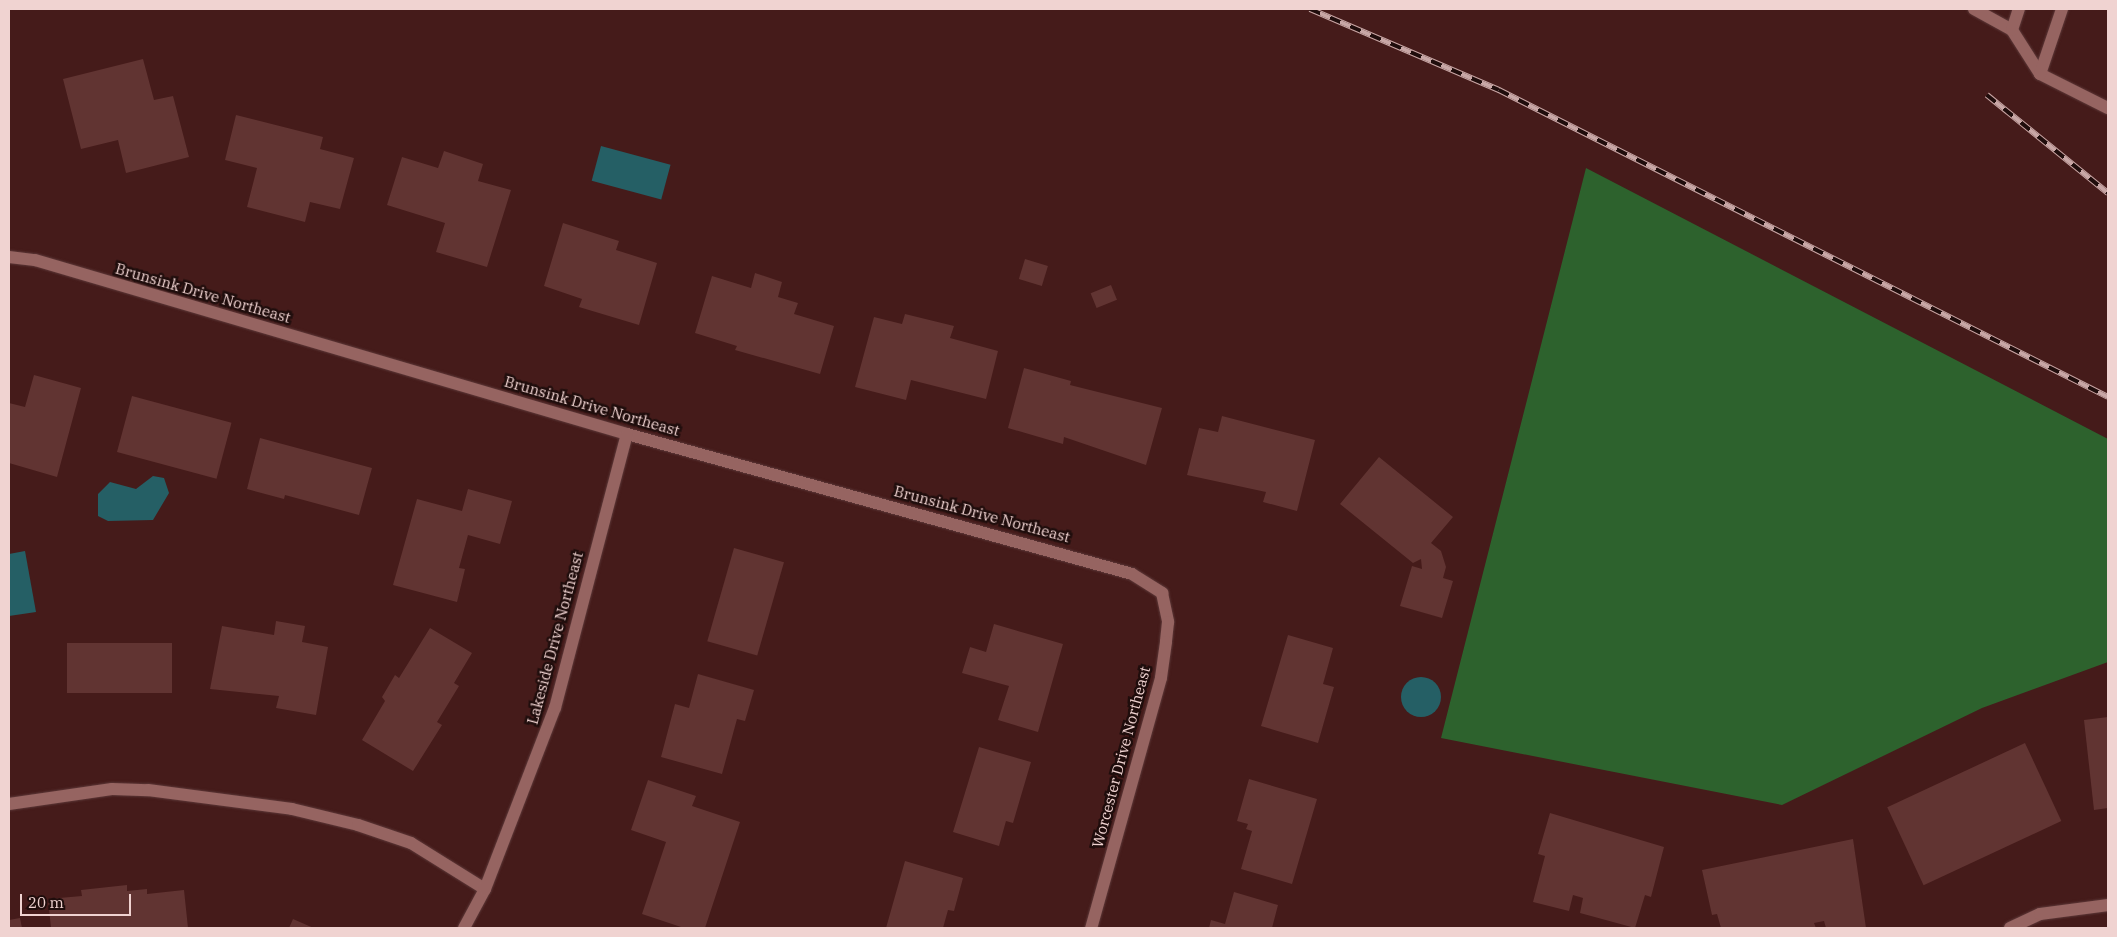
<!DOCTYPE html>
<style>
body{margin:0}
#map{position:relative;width:2117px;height:937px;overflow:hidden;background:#451b1a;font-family:"IBM Plex Serif",serif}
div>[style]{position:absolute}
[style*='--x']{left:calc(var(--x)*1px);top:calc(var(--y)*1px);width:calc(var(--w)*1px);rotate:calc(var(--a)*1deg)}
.forest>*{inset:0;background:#2d622d}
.water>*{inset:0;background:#255f65;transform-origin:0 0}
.round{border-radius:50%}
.building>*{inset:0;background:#613432;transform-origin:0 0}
.roads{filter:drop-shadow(0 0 1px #5d3939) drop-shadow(0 0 1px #5d3939)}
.lane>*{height:12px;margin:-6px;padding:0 6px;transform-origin:6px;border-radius:6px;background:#966461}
.street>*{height:12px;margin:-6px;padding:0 6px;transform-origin:6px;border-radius:6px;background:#966461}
.rail>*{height:5.5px;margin-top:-2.75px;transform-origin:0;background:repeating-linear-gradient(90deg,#1f0d0c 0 11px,#c8a7a6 0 22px);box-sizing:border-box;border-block:1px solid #c8a7a6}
span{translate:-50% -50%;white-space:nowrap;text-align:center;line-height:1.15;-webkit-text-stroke:5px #1f0d0c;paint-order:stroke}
.street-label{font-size:15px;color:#f0d3d1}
.frame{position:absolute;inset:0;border:10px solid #f0d3d1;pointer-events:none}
.scale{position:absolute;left:20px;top:894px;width:111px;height:22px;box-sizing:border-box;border:2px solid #f0d3d1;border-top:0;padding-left:6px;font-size:15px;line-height:18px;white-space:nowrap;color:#f0d3d1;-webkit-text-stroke:4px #1f0d0c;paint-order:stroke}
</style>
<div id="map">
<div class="forest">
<i style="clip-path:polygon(1586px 168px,2108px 439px,2108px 662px,1982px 708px,1782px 805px,1441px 738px)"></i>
</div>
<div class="water">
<i style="left:601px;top:146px;width:72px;height:36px;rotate:15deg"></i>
<i style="clip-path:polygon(153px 476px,164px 478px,169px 493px,153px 520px,108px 521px,98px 516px,98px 494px,110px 482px,136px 489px)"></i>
<i style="clip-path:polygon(25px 551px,36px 612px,9px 616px,9px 554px)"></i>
<i class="round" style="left:1401px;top:677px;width:40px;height:40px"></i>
</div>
<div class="building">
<i style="clip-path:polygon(143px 59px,154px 100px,173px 96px,189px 157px,126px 173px,118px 140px,81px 149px,63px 79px)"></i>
<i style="clip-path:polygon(236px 115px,323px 137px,320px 149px,354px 158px,340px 209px,310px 202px,305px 222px,247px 207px,257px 168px,225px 160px)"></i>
<i style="clip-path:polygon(444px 151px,483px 164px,478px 181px,511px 190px,487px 267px,436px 252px,445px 223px,387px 205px,402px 157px,438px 168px)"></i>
<i style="clip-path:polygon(563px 223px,619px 241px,616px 250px,657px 263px,639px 325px,579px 307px,582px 299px,544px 286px)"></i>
<i style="left:1025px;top:259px;width:24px;height:21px;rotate:17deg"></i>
<i style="clip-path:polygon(755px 273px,782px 282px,778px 297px,798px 303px,794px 314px,834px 326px,820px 374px,735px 350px,737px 346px,695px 333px,712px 276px,751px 288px)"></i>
<i style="left:1111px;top:285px;width:16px;height:22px;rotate:68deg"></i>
<i style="clip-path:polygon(905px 314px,954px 326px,950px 338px,998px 351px,986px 399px,911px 380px,906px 400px,855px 387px,874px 317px,902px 324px)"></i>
<i style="clip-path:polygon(1024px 368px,1071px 381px,1070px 385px,1162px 408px,1146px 465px,1064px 437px,1063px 444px,1008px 428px)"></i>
<i style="clip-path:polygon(34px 375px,81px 388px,57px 477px,9px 463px,9px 403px,25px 407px)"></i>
<i style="left:132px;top:396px;width:103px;height:58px;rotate:15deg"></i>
<i style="clip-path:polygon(1222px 416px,1315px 440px,1297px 511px,1263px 502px,1266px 492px,1187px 475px,1199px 428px,1218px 432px)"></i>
<i style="clip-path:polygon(260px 438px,372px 468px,359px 515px,285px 495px,284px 499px,247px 489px)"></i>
<i style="clip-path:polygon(1379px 457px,1453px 517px,1431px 543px,1441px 551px,1446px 567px,1443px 578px,1453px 581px,1442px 618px,1400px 606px,1412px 566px,1422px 569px,1421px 559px,1413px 563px,1340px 504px)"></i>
<i style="clip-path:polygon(468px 489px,512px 501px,500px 544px,468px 535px,459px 568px,465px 569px,457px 602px,393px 585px,417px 499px,462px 511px)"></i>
<i style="left:734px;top:548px;width:52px;height:97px;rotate:16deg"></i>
<i style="clip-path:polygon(276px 621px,305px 626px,302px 642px,328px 647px,316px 715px,276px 708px,279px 696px,210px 689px,222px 626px,274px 635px)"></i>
<i style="clip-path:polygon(994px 624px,1063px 644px,1038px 732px,998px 720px,1009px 686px,962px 673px,970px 647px,986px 652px)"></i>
<i style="clip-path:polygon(430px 628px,472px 653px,454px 683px,459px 686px,437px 722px,442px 725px,413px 771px,362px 740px,385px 701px,382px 697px,395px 675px,399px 678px)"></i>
<i style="clip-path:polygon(1288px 635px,1333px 648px,1323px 684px,1334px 687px,1318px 743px,1261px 726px)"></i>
<i style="left:67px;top:643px;width:105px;height:50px"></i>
<i style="clip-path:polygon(698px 674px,754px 690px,745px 721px,737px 719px,722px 774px,661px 757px,675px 704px,689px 708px)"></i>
<i style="clip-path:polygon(2108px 717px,2108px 808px,2094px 810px,2084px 720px)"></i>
<i style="left:2025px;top:743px;width:86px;height:152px;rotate:65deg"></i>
<i style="clip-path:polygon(979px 747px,1031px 762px,1013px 823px,1006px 821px,999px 846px,953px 832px)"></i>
<i style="clip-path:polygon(1249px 779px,1317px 799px,1292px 884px,1241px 869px,1252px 831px,1246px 829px,1248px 824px,1237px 821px)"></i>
<i style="clip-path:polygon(648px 780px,696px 796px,692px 806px,740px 822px,705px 928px,684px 928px,642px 914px,666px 842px,631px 830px)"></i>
<i style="clip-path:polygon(1550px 813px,1664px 847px,1651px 897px,1645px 895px,1635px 928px,1580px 913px,1583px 898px,1573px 895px,1569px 911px,1533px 902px,1545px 856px,1538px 854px)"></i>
<i style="clip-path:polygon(1853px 839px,1866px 928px,1826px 928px,1824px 921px,1814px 923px,1816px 928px,1721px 928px,1717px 914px,1712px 915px,1702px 870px)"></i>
<i style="clip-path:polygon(905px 861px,963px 878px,954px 911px,948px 910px,943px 928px,886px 928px)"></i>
<i style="clip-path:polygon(127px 885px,127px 891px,147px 889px,147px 894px,184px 890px,188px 928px,51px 928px,48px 899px,82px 896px,81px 890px)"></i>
<i style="clip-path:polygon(1234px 892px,1278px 905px,1272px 928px,1209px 928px,1211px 920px,1225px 924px)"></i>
<i style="clip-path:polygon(20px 918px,22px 928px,9px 928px,9px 920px)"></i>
<i style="clip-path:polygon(293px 919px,309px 926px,314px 928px,289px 928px)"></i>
</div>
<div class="roads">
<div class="lane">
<i style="--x:1974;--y:9;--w:43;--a:28.9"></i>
<i style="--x:2012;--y:30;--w:52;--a:57.5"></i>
<i style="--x:2040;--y:74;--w:76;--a:26.6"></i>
<i style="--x:2012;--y:30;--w:22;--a:-72"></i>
<i style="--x:2040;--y:74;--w:69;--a:-71.3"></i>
</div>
<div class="street">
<i style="--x:9;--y:257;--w:26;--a:7"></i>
<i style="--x:35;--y:260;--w:617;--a:16.38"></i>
<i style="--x:627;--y:434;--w:524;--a:15.49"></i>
<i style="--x:1132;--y:574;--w:36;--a:32"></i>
<i style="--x:1162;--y:593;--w:30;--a:78"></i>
<i style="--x:1168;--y:622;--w:20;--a:96"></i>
<i style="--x:1166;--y:642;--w:36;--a:98"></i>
<i style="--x:1161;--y:678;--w:260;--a:105.6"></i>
<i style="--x:9;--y:804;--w:104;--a:-8.3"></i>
<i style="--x:112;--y:789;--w:36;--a:2"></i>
<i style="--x:148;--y:790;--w:145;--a:7.5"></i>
<i style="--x:292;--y:809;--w:68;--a:13.6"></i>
<i style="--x:358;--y:825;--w:56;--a:18.8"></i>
<i style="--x:411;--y:843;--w:87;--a:31.9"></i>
<i style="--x:464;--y:928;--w:44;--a:-61.7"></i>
<i style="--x:485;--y:889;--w:194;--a:-68.9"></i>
<i style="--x:555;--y:708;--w:283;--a:-75.3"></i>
<i style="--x:2010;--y:928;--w:33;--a:-25"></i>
<i style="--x:2040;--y:914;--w:69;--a:-7.5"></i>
</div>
</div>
<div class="rail">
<i style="--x:1310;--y:9;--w:206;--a:23.2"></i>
<i style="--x:1499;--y:90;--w:682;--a:26.75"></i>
<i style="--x:1987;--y:95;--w:156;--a:39"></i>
</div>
<div class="street-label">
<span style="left:203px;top:293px;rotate:16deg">Brunsink Drive Northeast</span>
<span style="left:592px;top:406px;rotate:16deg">Brunsink Drive Northeast</span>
<span style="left:982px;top:514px;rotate:15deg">Brunsink Drive Northeast</span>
<span style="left:555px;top:638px;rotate:-75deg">Lakeside Drive Northeast</span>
<span style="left:1121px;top:757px;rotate:-75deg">Worcester Drive Northeast</span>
</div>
<div class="frame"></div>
<div class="scale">20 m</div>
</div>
